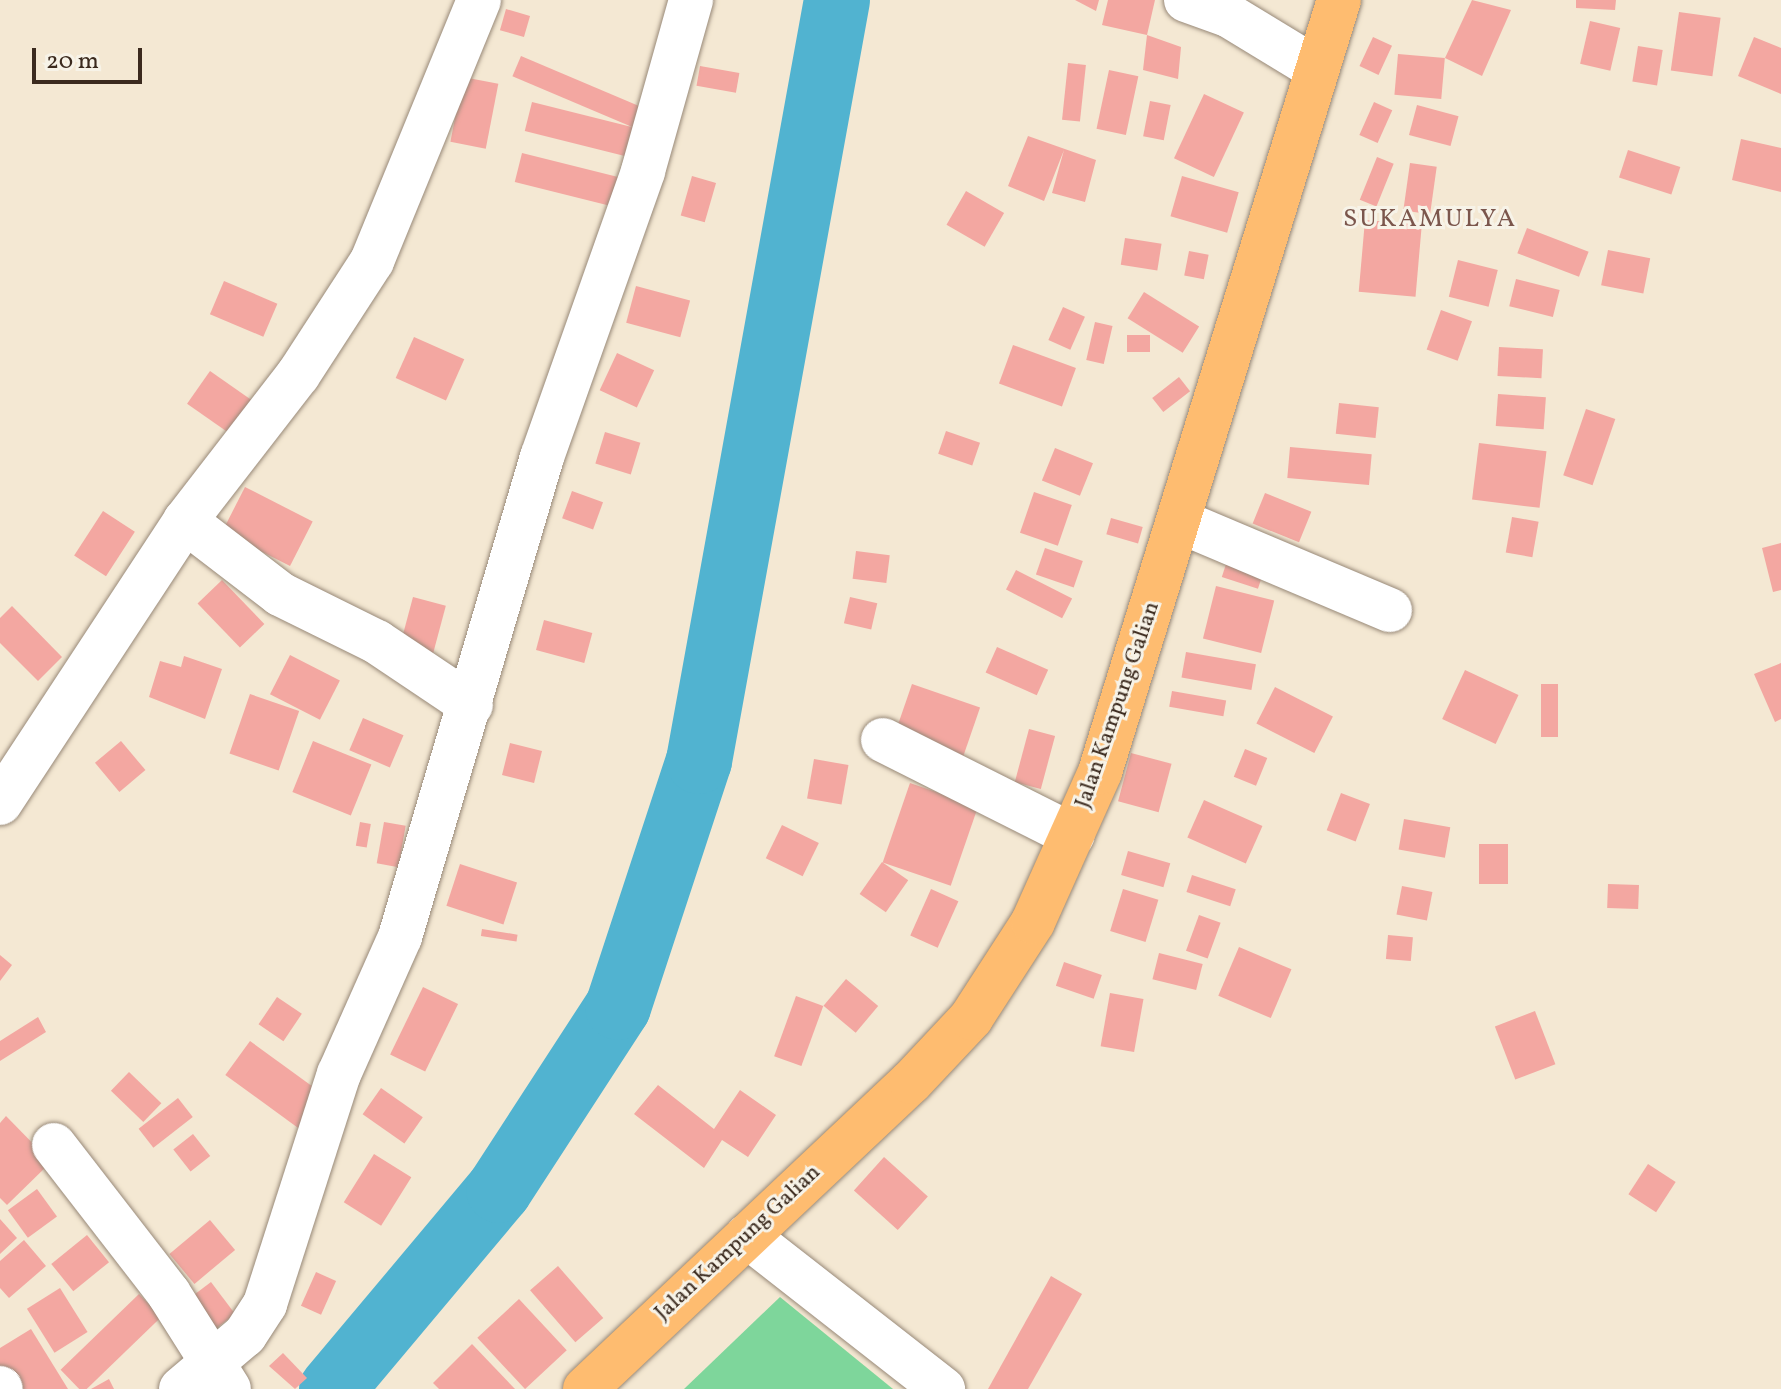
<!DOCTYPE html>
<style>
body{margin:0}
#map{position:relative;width:1781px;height:1389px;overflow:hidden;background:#f4e8d3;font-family:Vollkorn,serif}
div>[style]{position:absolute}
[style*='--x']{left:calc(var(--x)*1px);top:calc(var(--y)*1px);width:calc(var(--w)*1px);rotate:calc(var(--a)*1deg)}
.green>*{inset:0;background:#7ed69b}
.river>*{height:66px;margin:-33px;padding:0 33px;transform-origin:33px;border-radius:33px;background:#51b3d0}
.building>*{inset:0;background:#f3a7a1;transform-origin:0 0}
.roads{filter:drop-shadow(0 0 2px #988978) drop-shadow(0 0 2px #988978)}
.minor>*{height:44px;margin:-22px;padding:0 22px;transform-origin:22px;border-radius:22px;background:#fff}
.major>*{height:44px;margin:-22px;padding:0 22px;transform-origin:22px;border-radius:22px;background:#febc70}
span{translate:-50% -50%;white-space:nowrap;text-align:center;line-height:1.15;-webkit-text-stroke:6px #f7f3e8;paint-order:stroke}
.street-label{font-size:22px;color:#3b2a1e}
.quarter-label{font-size:26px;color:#7b564c;letter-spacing:2px}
.scale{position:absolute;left:32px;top:48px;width:110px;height:36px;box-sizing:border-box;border:4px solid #3b2a1e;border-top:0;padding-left:10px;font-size:24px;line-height:28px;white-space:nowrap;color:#3b2a1e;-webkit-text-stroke:6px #f7f3e8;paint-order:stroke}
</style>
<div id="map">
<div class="green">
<i style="clip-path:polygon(780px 1297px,893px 1389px,684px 1389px)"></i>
</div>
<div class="river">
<i style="--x:332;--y:1389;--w:260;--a:-50"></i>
<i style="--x:499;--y:1190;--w:218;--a:-57"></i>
<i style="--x:618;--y:1007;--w:259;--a:-71.8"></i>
<i style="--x:699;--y:761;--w:773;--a:-79.72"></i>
</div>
<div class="building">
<i style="clip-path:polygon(1075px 0,1099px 0,1096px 11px)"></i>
<i style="clip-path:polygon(1108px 0,1155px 0,1147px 35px,1102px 25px)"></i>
<i style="clip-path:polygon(1472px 0,1511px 10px,1482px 76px,1445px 58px)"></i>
<i style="clip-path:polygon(1576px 0,1616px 0,1615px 10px,1576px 8px)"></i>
<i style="left:506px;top:9px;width:25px;height:22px;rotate:16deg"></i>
<i style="left:1679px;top:12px;width:42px;height:59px;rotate:8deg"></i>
<i style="left:1590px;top:21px;width:31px;height:44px;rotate:13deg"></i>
<i style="clip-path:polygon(1147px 35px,1181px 47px,1178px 79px,1143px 70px)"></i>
<i style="left:1373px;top:37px;width:21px;height:32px;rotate:25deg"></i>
<i style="clip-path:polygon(1754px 37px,1781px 48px,1781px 94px,1738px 76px)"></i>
<i style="left:1638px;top:46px;width:25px;height:36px;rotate:9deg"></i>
<i style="left:1398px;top:54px;width:47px;height:41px;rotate:5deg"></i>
<i style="left:521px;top:56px;width:132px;height:22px;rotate:23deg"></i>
<i style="left:1068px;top:63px;width:18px;height:57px;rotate:6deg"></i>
<i style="left:700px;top:66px;width:40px;height:20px;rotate:10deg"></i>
<i style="left:1109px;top:70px;width:30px;height:60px;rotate:12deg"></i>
<i style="left:463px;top:77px;width:36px;height:66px;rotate:11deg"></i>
<i style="left:1204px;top:94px;width:44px;height:71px;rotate:25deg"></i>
<i style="left:1150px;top:101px;width:21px;height:36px;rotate:11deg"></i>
<i style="left:532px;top:102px;width:106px;height:30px;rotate:14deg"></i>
<i style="left:1374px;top:102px;width:20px;height:36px;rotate:24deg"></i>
<i style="left:1417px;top:105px;width:43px;height:31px;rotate:15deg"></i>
<i style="clip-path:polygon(1028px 136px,1096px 160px,1085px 202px,1052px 193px,1064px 150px,1044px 201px,1008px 186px)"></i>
<i style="clip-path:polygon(1741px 139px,1781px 148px,1781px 192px,1732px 180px)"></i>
<i style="left:1628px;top:150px;width:55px;height:29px;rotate:18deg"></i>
<i style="left:522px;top:153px;width:101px;height:30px;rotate:14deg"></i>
<i style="left:1377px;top:157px;width:18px;height:46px;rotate:22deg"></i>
<i style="left:1410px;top:163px;width:27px;height:48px;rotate:8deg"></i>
<i style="left:692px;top:176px;width:25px;height:41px;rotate:16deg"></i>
<i style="left:1182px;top:176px;width:59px;height:42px;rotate:16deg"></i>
<i style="left:966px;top:191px;width:44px;height:39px;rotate:30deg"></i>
<i style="left:1365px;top:220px;width:57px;height:72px;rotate:5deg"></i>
<i style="left:1527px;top:228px;width:66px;height:27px;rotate:21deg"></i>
<i style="left:1125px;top:238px;width:37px;height:27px;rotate:9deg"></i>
<i style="left:1608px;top:250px;width:43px;height:36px;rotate:11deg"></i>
<i style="left:1189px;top:251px;width:20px;height:25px;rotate:11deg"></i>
<i style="left:1458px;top:260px;width:41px;height:38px;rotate:14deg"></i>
<i style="left:1516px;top:279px;width:45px;height:28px;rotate:14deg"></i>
<i style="left:224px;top:281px;width:58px;height:36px;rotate:23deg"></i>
<i style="left:636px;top:286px;width:56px;height:38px;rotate:15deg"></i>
<i style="left:1144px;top:292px;width:65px;height:31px;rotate:32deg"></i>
<i style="left:1063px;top:307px;width:24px;height:36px;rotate:24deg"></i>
<i style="left:1441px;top:310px;width:33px;height:42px;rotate:20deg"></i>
<i style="left:1095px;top:322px;width:18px;height:39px;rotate:13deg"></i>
<i style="left:1127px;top:335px;width:23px;height:17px"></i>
<i style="left:414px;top:337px;width:55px;height:45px;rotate:24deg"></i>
<i style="left:1013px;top:345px;width:67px;height:41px;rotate:20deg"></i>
<i style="left:1499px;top:347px;width:44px;height:29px;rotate:3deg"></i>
<i style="left:617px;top:353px;width:41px;height:41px;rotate:25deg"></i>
<i style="left:210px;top:371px;width:55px;height:40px;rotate:35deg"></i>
<i style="left:1179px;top:377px;width:18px;height:34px;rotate:52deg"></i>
<i style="left:1498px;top:394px;width:48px;height:32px;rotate:4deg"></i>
<i style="left:1339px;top:403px;width:40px;height:31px;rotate:6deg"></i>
<i style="left:1586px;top:409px;width:31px;height:70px;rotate:19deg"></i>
<i style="left:946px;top:431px;width:36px;height:24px;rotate:19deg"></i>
<i style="left:605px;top:432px;width:37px;height:33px;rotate:17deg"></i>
<i style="left:1479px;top:443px;width:68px;height:57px;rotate:7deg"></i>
<i style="left:1290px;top:447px;width:82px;height:31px;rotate:5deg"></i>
<i style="left:1055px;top:448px;width:41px;height:35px;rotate:22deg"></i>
<i style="left:245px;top:487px;width:76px;height:50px;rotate:27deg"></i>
<i style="left:572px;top:491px;width:33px;height:29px;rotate:20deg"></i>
<i style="left:1034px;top:492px;width:40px;height:43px;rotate:19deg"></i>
<i style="left:1265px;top:493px;width:50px;height:33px;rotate:22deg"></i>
<i style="left:103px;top:511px;width:38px;height:53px;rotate:33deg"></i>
<i style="left:1512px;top:517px;width:27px;height:36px;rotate:10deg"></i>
<i style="left:1111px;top:518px;width:33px;height:17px;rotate:16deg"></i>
<i style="clip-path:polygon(1781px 543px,1781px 590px,1773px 592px,1762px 548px)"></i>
<i style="left:1045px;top:548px;width:40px;height:28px;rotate:19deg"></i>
<i style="left:856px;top:551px;width:34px;height:28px;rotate:7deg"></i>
<i style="left:1228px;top:558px;width:38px;height:20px;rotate:18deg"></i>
<i style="left:1016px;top:570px;width:63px;height:22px;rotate:27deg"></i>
<i style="left:222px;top:580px;width:61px;height:34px;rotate:46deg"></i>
<i style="left:1216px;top:586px;width:60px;height:54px;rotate:14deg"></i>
<i style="left:413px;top:597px;width:34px;height:54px;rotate:15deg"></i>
<i style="left:850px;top:597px;width:28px;height:27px;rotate:13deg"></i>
<i style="clip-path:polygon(12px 606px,62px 657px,38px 681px,0 643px,0 618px)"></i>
<i style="left:544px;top:620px;width:50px;height:31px;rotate:15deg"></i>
<i style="left:997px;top:647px;width:56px;height:28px;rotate:24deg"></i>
<i style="left:1186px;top:652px;width:71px;height:26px;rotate:10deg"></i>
<i style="left:290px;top:655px;width:56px;height:44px;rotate:27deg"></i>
<i style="clip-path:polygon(184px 656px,222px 669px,205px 719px,149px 697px,160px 661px,181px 667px)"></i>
<i style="clip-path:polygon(1781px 663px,1781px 719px,1775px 722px,1754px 674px)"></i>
<i style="left:1465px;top:670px;width:59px;height:54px;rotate:25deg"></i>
<i style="left:912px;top:684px;width:72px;height:53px;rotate:19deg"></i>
<i style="left:1541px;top:684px;width:17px;height:53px"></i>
<i style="left:1275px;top:687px;width:65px;height:41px;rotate:27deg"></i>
<i style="left:1172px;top:691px;width:55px;height:16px;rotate:10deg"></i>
<i style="left:250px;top:694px;width:52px;height:63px;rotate:19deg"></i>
<i style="left:363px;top:718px;width:44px;height:35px;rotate:23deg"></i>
<i style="left:1029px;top:729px;width:27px;height:55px;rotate:15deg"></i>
<i style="left:121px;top:741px;width:38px;height:34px;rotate:50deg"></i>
<i style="left:313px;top:741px;width:63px;height:55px;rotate:22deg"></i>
<i style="left:510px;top:743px;width:33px;height:33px;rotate:14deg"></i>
<i style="left:1245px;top:749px;width:24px;height:30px;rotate:22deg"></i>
<i style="left:1131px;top:753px;width:42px;height:50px;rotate:15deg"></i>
<i style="left:814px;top:759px;width:35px;height:40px;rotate:10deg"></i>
<i style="left:910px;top:783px;width:72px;height:84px;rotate:19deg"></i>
<i style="left:1341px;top:793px;width:31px;height:40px;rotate:21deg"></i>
<i style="left:1204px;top:800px;width:64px;height:41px;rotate:24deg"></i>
<i style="left:1404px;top:819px;width:47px;height:31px;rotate:10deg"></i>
<i style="left:360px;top:822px;width:11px;height:24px;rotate:10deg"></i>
<i style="left:384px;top:822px;width:22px;height:42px;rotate:10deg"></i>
<i style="left:782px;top:825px;width:41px;height:37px;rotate:26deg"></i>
<i style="left:1479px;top:844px;width:29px;height:40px"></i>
<i style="left:1128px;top:851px;width:44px;height:25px;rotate:16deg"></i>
<i style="left:882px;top:862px;width:32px;height:39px;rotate:35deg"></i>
<i style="left:460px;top:864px;width:60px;height:44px;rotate:18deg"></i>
<i style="left:1192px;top:875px;width:46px;height:18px;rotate:18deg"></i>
<i style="left:1608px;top:884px;width:31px;height:24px;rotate:2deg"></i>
<i style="left:1402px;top:886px;width:31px;height:29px;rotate:11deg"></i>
<i style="left:931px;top:889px;width:30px;height:51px;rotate:24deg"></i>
<i style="left:1123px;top:889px;width:37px;height:44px;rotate:17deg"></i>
<i style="left:1199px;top:915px;width:23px;height:38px;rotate:20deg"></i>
<i style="left:482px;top:929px;width:36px;height:7px;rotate:9deg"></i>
<i style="left:1388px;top:935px;width:25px;height:24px;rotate:5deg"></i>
<i style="left:1239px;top:947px;width:57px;height:53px;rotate:23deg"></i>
<i style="left:1159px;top:953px;width:45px;height:27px;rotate:14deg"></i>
<i style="clip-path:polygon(0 955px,12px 965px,0 981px)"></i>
<i style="left:1064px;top:962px;width:40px;height:25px;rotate:19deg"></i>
<i style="left:846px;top:979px;width:42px;height:35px;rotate:40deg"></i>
<i style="left:423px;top:987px;width:39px;height:75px;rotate:26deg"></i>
<i style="left:1110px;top:993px;width:34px;height:54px;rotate:10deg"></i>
<i style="left:796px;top:996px;width:29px;height:64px;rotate:20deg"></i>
<i style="left:277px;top:997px;width:30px;height:33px;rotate:34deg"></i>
<i style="left:1535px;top:1011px;width:57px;height:43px;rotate:69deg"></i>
<i style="clip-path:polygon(38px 1017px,46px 1032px,0 1061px,0 1041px)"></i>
<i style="left:250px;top:1041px;width:96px;height:42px;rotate:36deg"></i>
<i style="left:129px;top:1072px;width:45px;height:26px;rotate:44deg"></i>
<i style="clip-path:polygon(658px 1085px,714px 1129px,740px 1090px,776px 1115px,748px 1157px,722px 1140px,704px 1168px,634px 1114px)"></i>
<i style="left:381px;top:1088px;width:51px;height:32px;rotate:35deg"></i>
<i style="left:178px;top:1098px;width:24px;height:50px;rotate:52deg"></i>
<i style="clip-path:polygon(6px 1116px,51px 1162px,7px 1205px,0 1198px,0 1123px)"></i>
<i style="left:193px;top:1134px;width:28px;height:25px;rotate:52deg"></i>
<i style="left:374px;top:1154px;width:44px;height:57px;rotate:32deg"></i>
<i style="left:884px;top:1157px;width:59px;height:45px;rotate:42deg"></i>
<i style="left:1648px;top:1164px;width:33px;height:36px;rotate:33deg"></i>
<i style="left:37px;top:1189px;width:34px;height:36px;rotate:54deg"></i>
<i style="clip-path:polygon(0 1219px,17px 1238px,0 1254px)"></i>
<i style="left:210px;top:1220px;width:39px;height:53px;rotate:50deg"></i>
<i style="left:87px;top:1235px;width:35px;height:46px;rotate:51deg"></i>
<i style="clip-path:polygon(24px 1240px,46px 1266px,9px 1298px,0 1288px,0 1261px)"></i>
<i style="left:558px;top:1266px;width:69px;height:37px;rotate:49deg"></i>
<i style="left:316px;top:1272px;width:22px;height:37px;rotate:24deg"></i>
<i style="clip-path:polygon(1051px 1276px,1082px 1294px,1028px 1389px,988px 1389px)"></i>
<i style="left:211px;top:1282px;width:40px;height:24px;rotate:53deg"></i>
<i style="left:60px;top:1288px;width:52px;height:39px;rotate:58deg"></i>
<i style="left:139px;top:1294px;width:32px;height:109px;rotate:46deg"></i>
<i style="left:519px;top:1299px;width:70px;height:57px;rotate:47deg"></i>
<i style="clip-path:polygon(31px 1329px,68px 1389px,9px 1389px,0 1374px,0 1348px)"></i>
<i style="clip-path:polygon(472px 1344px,515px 1389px,439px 1389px,433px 1383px)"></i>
<i style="clip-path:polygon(283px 1353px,307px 1378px,295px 1389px,269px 1366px)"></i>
<i style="clip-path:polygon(109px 1379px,114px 1389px,91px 1389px)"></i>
</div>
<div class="roads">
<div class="minor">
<i style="--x:1186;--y:0;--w:45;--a:19.7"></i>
<i style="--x:1228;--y:15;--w:102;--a:31.3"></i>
<i style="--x:185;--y:521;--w:120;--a:37.5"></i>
<i style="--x:280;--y:594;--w:108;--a:26.3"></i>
<i style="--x:377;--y:642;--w:113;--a:33.8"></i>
<i style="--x:1179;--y:521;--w:229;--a:22.9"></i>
<i style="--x:883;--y:740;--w:212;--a:26.7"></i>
<i style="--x:0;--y:803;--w:337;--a:-56.7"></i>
<i style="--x:185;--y:521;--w:185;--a:-52.3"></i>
<i style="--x:298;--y:375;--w:136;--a:-57"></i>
<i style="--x:372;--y:261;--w:282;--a:-67.7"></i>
<i style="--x:54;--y:1145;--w:188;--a:52.3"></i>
<i style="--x:169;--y:1294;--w:112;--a:57.7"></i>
<i style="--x:747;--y:1236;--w:249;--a:38"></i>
<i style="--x:0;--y:1388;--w:1;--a:45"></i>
<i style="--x:181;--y:1389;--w:84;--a:-40.2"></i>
<i style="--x:245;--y:1335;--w:37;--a:-57"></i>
<i style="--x:265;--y:1304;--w:242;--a:-72.2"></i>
<i style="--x:339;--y:1074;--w:150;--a:-66"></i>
<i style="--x:400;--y:937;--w:501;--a:-73.52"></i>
<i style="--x:542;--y:457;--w:303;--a:-70.5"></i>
<i style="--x:643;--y:171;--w:178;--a:-74.3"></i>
</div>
<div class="major">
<i style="--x:585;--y:1389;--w:448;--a:-43.3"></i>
<i style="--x:911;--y:1082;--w:88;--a:-46.8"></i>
<i style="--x:971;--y:1018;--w:114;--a:-57.1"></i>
<i style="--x:1033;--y:922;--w:164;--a:-65.9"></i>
<i style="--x:1100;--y:772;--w:808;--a:-72.8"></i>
</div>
</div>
<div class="street-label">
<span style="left:1118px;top:705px;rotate:-71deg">Jalan Kampung Galian</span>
<span style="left:738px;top:1243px;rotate:-43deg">Jalan Kampung Galian</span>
</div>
<div class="quarter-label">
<span style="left:1430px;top:220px">SUKAMULYA</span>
</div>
<div class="scale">20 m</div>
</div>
